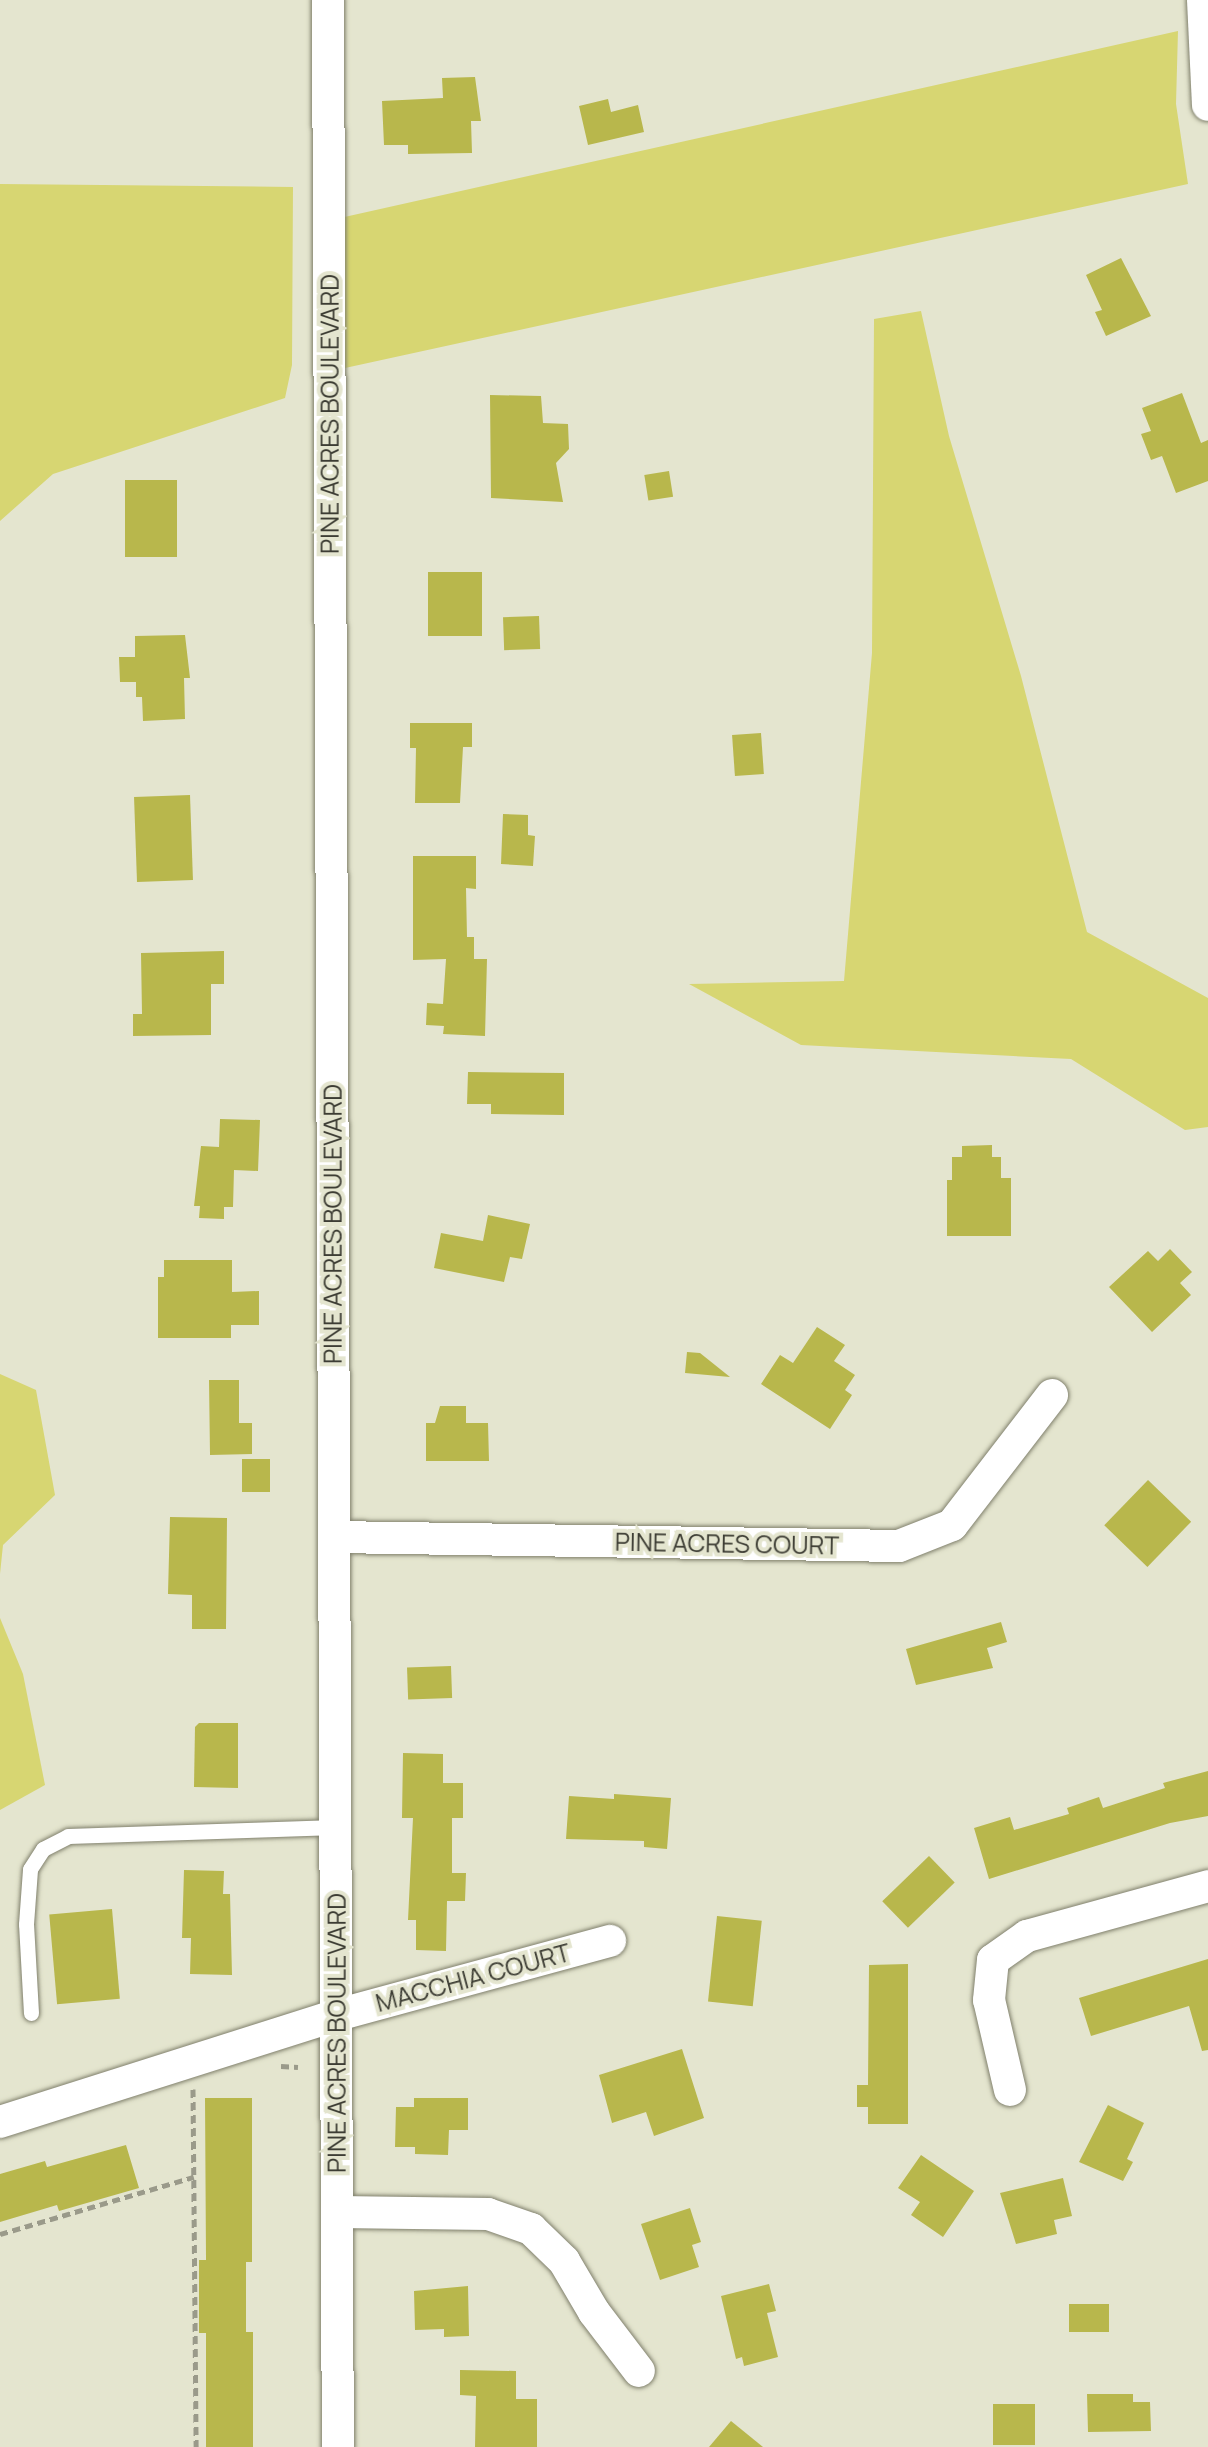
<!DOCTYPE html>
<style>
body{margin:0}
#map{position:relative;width:1208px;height:2447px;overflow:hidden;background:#e4e5cf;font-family:Manrope,sans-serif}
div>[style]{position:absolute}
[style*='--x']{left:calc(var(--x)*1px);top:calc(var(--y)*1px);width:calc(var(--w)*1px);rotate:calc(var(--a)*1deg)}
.green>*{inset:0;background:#d7d672}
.building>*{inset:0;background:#b8b74c;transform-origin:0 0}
.path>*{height:5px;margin-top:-2.5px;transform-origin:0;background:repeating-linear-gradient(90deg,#9a9a8a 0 8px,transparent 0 13px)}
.roads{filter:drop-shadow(0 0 2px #80806c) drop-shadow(0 0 2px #80806c)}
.lane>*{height:15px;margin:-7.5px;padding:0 7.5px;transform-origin:7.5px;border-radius:7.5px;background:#fff}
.street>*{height:32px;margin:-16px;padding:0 16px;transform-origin:16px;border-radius:16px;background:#fff}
span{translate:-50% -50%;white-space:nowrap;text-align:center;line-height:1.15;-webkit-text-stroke:8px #e4e5cf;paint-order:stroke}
.street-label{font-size:25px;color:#3c3c33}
</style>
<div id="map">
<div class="green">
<i style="clip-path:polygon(1178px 31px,1176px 104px,1188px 184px,345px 368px,340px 218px)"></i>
<i style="clip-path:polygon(0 184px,293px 187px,292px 365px,285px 398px,53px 474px,0 521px)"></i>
<i style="clip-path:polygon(921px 311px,949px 436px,1021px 676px,1087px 932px,1208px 998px,1208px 1127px,1185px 1130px,1071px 1059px,801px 1045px,689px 984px,844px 981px,872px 653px,874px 319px)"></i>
<i style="clip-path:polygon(0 1374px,36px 1390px,55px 1495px,3px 1545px,0 1574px)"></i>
<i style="clip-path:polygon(0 1618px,23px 1674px,45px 1785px,0 1810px)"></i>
</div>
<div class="building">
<i style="clip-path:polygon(475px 77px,481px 121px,471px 121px,472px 153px,408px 154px,408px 145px,384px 145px,382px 101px,443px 98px,442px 78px)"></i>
<i style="clip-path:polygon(608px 99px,611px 112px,638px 105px,644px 132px,588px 145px,579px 106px)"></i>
<i style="clip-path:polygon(1121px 258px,1151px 316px,1106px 336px,1095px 312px,1102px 310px,1086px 275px)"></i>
<i style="clip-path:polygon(1182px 393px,1201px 443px,1208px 440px,1208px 481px,1176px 493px,1162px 456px,1151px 460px,1141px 434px,1151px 431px,1142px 408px)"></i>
<i style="clip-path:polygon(490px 395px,541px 396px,543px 423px,568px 424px,569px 449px,556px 463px,563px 502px,491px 498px)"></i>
<i style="left:669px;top:471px;width:26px;height:25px;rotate:81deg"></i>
<i style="left:125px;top:480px;width:52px;height:77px"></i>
<i style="left:428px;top:572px;width:54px;height:64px"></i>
<i style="left:539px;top:616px;width:33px;height:36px;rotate:88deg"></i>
<i style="clip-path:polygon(185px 635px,190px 678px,184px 678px,185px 719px,143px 721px,142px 697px,136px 697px,136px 682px,120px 682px,119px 657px,135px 657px,135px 636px)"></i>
<i style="clip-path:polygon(410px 723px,472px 723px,472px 747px,463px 747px,460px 803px,415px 803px,416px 748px,410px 748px)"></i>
<i style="left:761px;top:733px;width:41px;height:29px;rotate:86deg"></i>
<i style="left:190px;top:795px;width:85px;height:56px;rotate:88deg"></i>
<i style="clip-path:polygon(503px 814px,528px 815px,528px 835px,535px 836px,533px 866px,501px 864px)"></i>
<i style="clip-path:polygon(413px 856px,476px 856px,476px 889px,466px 888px,467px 937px,474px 937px,474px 959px,487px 959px,485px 1036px,443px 1034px,444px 1026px,426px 1025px,427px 1003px,443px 1004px,446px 959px,413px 960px)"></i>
<i style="clip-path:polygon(224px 951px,224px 984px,211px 984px,211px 1035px,133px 1036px,133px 1014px,142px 1014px,141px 953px)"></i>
<i style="clip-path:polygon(468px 1072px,564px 1073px,564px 1115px,491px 1114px,491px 1104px,467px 1104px)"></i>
<i style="clip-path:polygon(220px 1119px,260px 1120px,258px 1171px,234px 1170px,233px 1207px,224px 1207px,224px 1219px,199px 1218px,200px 1206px,194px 1206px,201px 1146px,219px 1147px)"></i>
<i style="clip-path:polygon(992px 1145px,992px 1157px,1001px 1157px,1001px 1178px,1011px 1178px,1011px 1236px,947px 1236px,947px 1180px,952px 1180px,952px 1157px,962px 1157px,962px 1146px)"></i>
<i style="clip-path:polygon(488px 1215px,530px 1224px,522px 1259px,510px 1257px,504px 1282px,434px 1268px,441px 1233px,483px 1241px)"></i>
<i style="clip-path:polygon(1170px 1249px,1192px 1272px,1180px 1283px,1191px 1295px,1152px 1332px,1109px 1287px,1148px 1251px,1158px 1261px)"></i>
<i style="clip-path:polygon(164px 1260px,232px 1260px,232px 1292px,259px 1291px,259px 1325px,231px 1325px,231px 1338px,158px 1338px,158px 1277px,164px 1277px)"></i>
<i style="clip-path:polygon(817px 1327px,845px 1345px,834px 1361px,855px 1375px,845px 1390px,852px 1395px,830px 1429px,761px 1384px,780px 1355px,793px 1363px)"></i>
<i style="clip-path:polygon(687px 1352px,700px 1353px,730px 1377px,685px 1373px)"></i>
<i style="clip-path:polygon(209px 1380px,239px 1380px,239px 1423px,252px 1423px,252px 1454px,210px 1455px)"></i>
<i style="clip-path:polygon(440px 1406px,466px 1406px,466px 1423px,488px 1423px,489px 1461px,426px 1461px,426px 1423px,435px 1423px)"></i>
<i style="left:242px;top:1459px;width:28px;height:33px"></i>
<i style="left:1148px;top:1480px;width:60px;height:63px;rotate:44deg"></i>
<i style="clip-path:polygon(170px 1517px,227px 1518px,226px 1629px,192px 1629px,192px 1595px,168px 1594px)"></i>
<i style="clip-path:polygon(1001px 1622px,1007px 1642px,987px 1648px,993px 1668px,916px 1685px,906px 1649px)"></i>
<i style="left:451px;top:1666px;width:32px;height:44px;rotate:88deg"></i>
<i style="clip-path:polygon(199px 1723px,238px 1723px,238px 1788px,194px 1787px,195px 1727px)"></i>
<i style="clip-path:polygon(403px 1753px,443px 1754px,443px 1783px,463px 1783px,463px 1818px,452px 1818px,452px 1873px,466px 1873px,465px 1901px,447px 1901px,446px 1951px,416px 1950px,416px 1920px,408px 1920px,413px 1818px,402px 1818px)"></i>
<i style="clip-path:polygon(1208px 1771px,1208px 1816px,1170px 1823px,989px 1879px,974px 1828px,1010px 1817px,1014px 1830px,1069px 1814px,1067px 1808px,1099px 1797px,1103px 1808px,1165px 1788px,1163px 1783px)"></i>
<i style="clip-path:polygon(614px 1794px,671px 1798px,667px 1849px,644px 1847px,644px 1841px,566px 1839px,569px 1796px,614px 1799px)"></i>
<i style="left:929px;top:1856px;width:37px;height:65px;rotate:46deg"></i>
<i style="clip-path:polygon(184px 1870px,224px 1871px,223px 1894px,230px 1894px,232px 1975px,190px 1974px,191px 1938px,182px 1938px)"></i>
<i style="left:112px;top:1909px;width:90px;height:63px;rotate:85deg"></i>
<i style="left:717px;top:1916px;width:45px;height:86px;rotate:6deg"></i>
<i style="clip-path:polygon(1208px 1959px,1208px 2050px,1202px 2051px,1189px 2006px,1091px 2036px,1079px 1998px)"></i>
<i style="clip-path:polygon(908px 1964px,908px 2124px,868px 2124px,868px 2107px,857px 2107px,857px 2085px,868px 2085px,869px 1965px)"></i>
<i style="clip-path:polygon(682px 2049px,704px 2118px,654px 2136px,646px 2112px,612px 2123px,599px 2075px)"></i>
<i style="clip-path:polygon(205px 2098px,252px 2098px,252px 2262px,246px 2262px,246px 2332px,253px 2332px,253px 2447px,206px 2447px,206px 2333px,199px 2333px,199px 2260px,206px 2260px)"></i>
<i style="clip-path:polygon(414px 2098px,468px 2098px,468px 2130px,449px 2130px,448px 2155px,415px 2154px,415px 2147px,395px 2147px,396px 2107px,414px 2107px)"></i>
<i style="clip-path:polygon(1108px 2105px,1144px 2123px,1127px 2159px,1133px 2162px,1123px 2181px,1079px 2162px)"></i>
<i style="clip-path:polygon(126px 2145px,139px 2188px,59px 2211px,57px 2205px,0 2222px,0 2174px,45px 2161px,47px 2167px)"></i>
<i style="clip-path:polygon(921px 2155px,974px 2191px,943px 2237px,911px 2215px,920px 2202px,898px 2188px)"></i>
<i style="clip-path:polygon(1063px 2178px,1072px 2216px,1054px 2220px,1057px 2234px,1016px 2244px,1000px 2193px)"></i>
<i style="clip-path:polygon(690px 2208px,701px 2242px,692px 2245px,699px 2267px,660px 2280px,641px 2224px)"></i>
<i style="clip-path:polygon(769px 2284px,776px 2311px,767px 2313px,778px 2357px,744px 2366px,742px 2357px,736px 2359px,721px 2296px)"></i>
<i style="clip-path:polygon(468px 2286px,469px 2336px,444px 2337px,444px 2329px,415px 2330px,414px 2291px)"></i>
<i style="left:1109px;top:2304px;width:28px;height:40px;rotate:90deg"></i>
<i style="clip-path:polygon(460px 2370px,516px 2371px,516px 2399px,537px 2399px,537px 2447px,475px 2447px,476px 2396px,460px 2395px)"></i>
<i style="clip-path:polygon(1087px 2394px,1133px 2394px,1133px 2402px,1150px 2402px,1151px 2431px,1088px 2432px)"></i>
<i style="left:993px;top:2404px;width:42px;height:41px"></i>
<i style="clip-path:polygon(731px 2421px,763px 2447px,709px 2447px)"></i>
</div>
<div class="path">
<i style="--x:281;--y:2066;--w:17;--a:3"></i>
<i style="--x:193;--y:2089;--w:358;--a:89.5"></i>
<i style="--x:0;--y:2234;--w:202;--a:-16.4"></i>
</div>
<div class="roads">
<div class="lane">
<i style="--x:31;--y:2013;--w:89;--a:-93.2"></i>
<i style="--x:26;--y:1924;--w:55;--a:-85.8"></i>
<i style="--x:30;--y:1869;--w:24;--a:-57"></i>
<i style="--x:43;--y:1849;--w:28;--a:-27"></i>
<i style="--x:68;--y:1836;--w:268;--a:-1.9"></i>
</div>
<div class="street">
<i style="--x:328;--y:0;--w:2447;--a:89.77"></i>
<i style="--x:1203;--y:0;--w:105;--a:87.3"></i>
<i style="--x:334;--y:1537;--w:565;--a:0.91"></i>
<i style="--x:899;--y:1546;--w:57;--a:-21.6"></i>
<i style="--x:952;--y:1525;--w:164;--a:-52.4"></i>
<i style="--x:1010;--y:2090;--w:92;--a:-103.1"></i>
<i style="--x:989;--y:2000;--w:40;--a:-84.3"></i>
<i style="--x:993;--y:1960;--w:42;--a:-35.2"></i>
<i style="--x:1027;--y:1936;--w:188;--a:-15.4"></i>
<i style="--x:0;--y:2122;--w:354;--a:-17.6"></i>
<i style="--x:337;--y:2015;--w:283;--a:-15.2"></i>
<i style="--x:338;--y:2212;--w:150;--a:0.8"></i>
<i style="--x:488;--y:2214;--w:46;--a:19.2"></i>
<i style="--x:531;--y:2229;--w:46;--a:44.1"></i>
<i style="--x:564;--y:2261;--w:59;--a:59.5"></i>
<i style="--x:594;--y:2312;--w:74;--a:52.7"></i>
</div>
</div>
<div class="street-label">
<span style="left:330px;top:414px;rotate:-90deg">PINE ACRES BOULEVARD</span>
<span style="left:333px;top:1224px;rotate:-90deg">PINE ACRES BOULEVARD</span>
<span style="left:727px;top:1544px;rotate:1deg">PINE ACRES COURT</span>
<span style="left:473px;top:1978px;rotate:-15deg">MACCHIA COURT</span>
<span style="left:337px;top:2033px;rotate:-90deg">PINE ACRES BOULEVARD</span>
</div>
</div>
